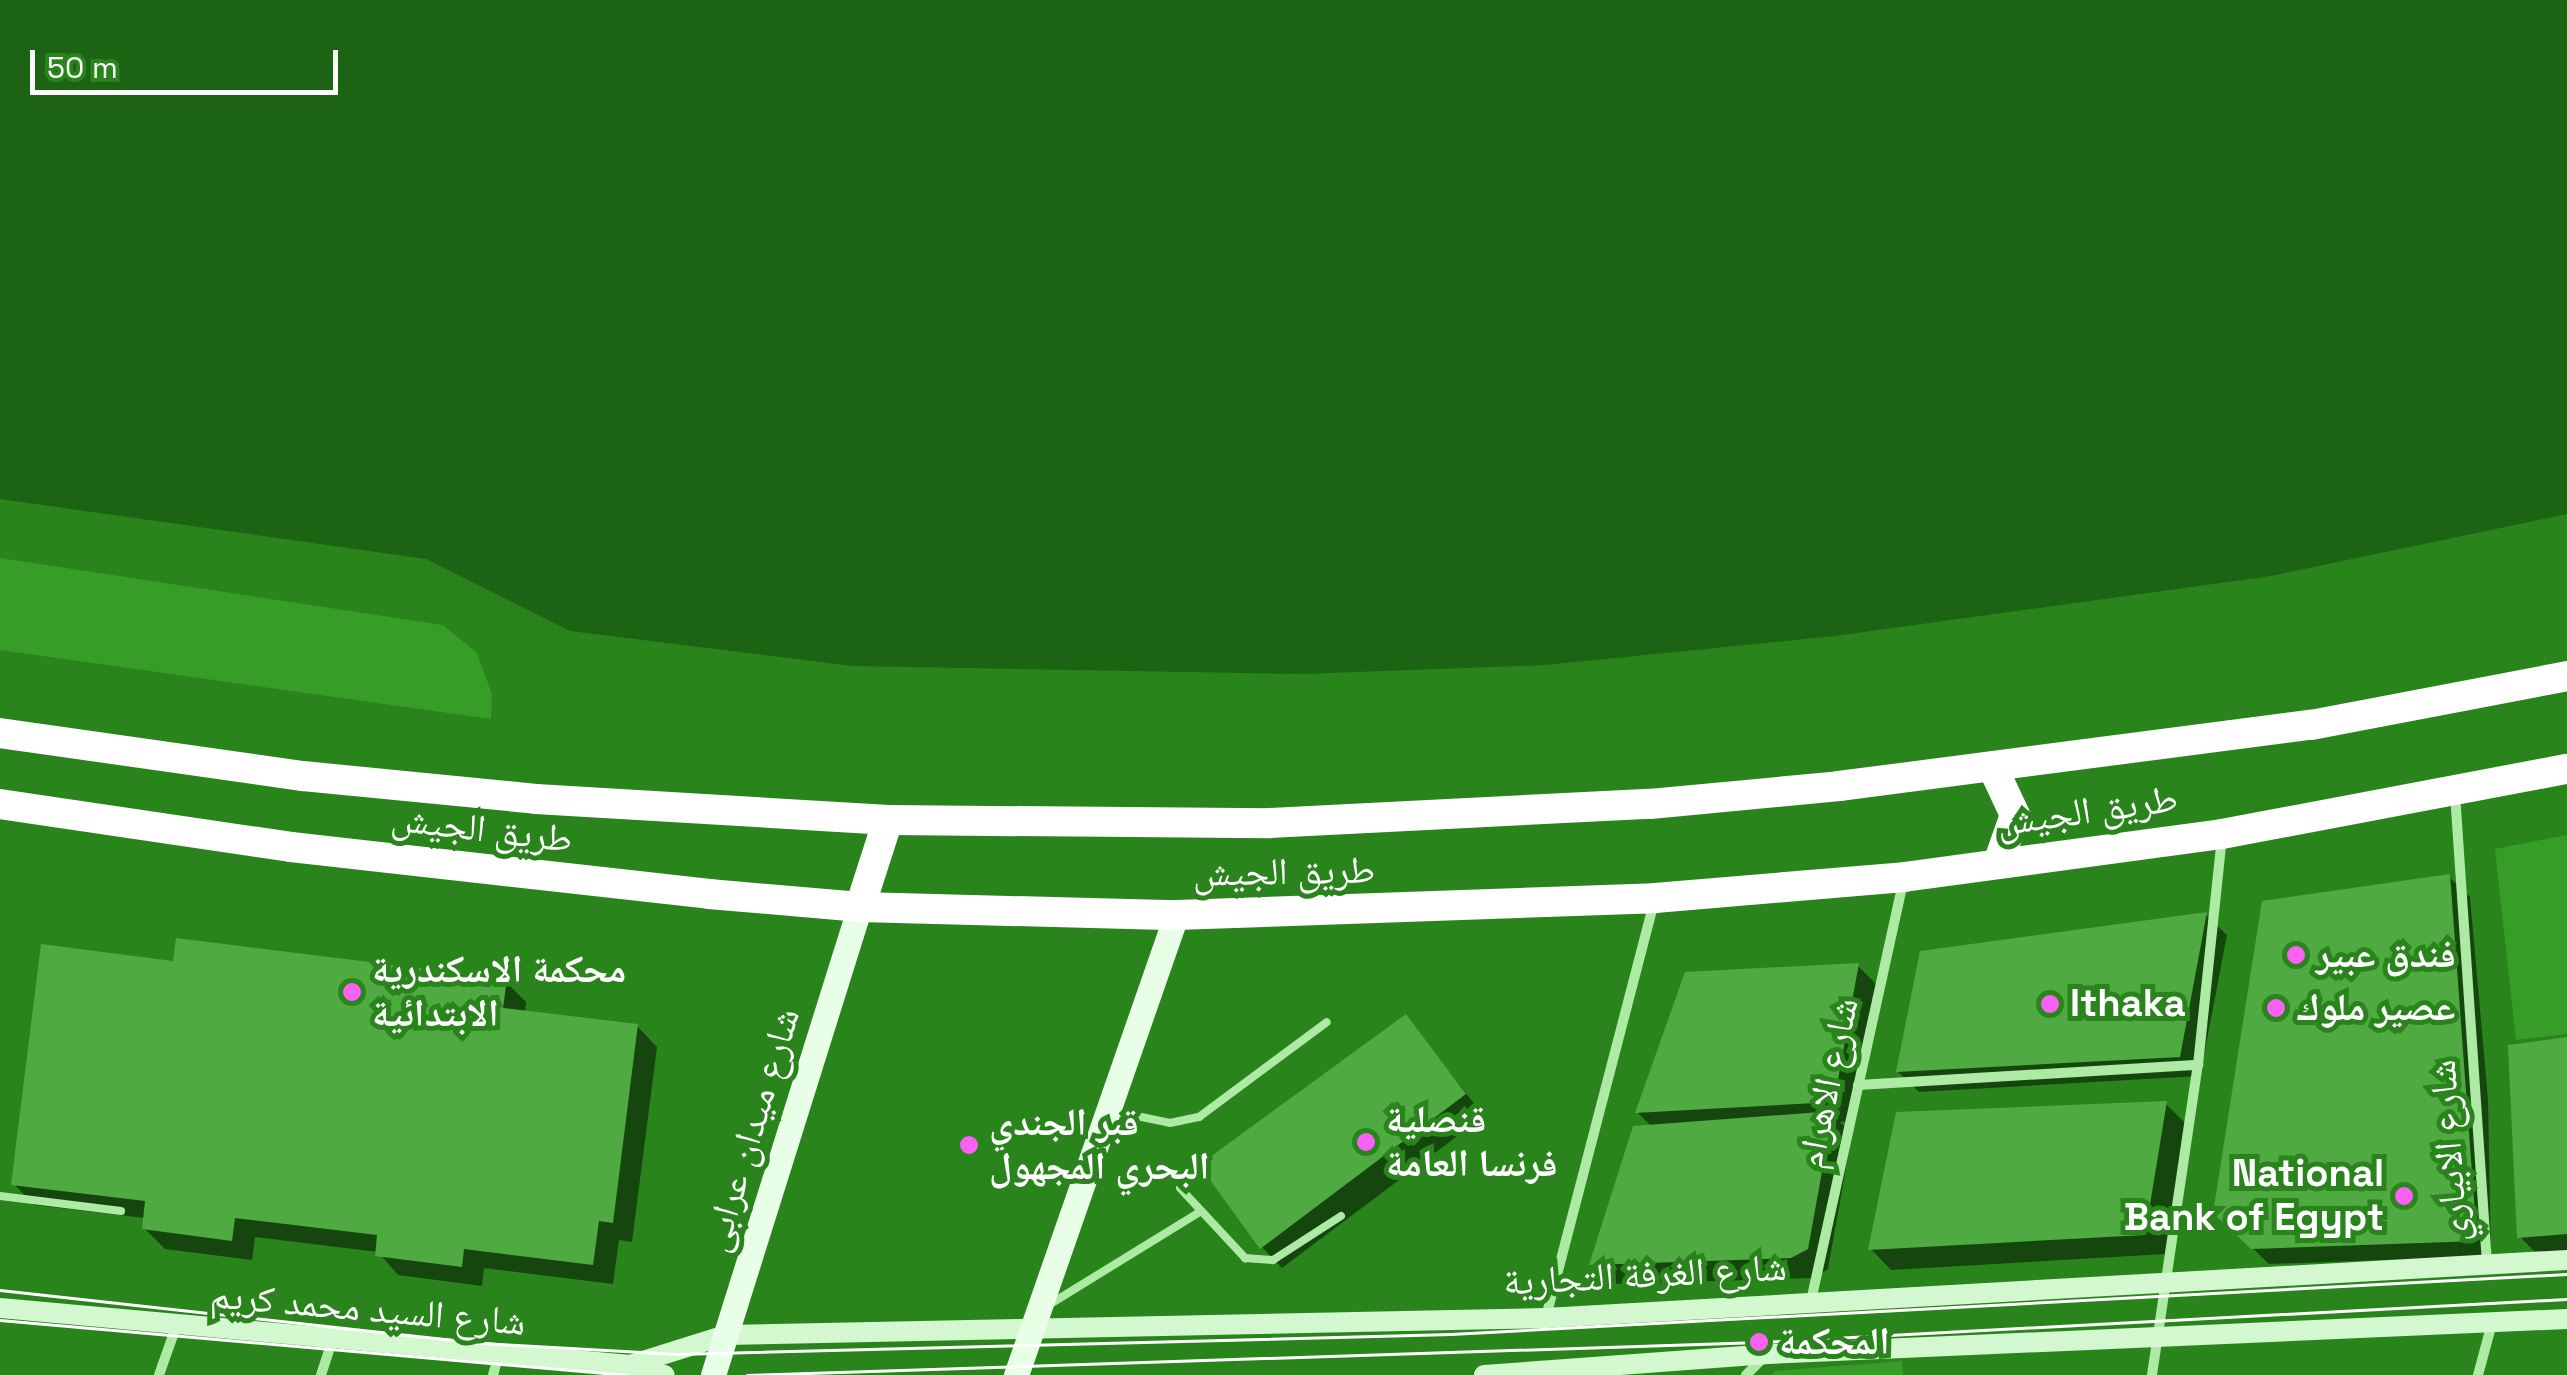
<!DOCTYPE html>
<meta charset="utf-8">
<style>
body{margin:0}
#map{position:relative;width:2567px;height:1375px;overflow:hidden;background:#29841c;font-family:"Space Grotesk","Noto Naskh Arabic",sans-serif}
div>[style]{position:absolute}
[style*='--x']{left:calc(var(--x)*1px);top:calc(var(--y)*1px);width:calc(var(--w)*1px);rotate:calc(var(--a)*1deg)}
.green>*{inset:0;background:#369d26}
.water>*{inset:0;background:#1c6313}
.shadow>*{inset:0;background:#0007}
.building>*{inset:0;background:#4fab41}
.lane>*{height:8px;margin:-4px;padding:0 4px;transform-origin:4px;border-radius:4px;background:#adeaa3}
.street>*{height:10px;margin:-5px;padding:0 5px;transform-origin:5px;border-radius:5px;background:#adeaa3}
.secondary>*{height:20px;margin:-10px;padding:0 10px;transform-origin:10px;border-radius:10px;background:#d3f8cf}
.primary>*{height:25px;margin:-12.5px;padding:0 12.5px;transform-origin:12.5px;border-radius:12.5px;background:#e9fee7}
.highway>*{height:30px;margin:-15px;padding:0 15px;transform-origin:15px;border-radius:15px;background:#fff}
.tram>*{height:2.5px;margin:-1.25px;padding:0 1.25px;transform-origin:1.25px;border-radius:1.25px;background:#fff}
.dots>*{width:28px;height:28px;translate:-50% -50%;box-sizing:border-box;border:5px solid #29841c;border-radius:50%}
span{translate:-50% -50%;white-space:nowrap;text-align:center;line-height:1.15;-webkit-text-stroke:10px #29841c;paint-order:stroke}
.street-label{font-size:38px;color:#fff}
.poi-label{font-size:38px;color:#fff;font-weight:700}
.left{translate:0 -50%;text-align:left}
.right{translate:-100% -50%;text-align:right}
.scale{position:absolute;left:30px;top:50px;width:308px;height:45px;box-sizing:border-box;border:5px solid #fff;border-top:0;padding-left:12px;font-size:30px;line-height:35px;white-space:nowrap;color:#fff;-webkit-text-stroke:8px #29841c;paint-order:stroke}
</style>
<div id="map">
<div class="green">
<i style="clip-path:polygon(0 558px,443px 625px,477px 653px,492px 694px,491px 719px,0 650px)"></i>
<i style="clip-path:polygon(2567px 835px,2567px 1034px,2516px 1040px,2495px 849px)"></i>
<i style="clip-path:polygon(1902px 1361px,1903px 1375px,1771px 1375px,1776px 1371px)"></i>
</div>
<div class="water">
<i style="clip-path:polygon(0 0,2567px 0,2567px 514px,2271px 576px,1835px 636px,1545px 665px,1302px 674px,852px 666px,570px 631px,426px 559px,0 499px)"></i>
</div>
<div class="shadow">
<i style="clip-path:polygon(2449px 877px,2470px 897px,2488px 1099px,2491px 1256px,2269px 1264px,2216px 1213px,2264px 904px)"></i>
<i style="clip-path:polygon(2206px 915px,2227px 935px,2200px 1076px,1919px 1092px,1898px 1072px)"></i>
<i style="clip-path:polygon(175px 963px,505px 981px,526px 1002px,525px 1013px,637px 1026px,657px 1047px,632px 1242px,619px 1240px,613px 1284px,484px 1268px,482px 1286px,398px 1275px,378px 1252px,255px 1237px,252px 1260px,165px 1249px,144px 1228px,145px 1218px,34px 1205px,14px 1184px)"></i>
<i style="clip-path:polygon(1858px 966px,1878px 986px,1853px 1121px,1840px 1122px,1852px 1134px,1828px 1269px,1813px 1278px,1612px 1284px,1592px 1264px,1652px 1127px,1638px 1113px)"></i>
<i style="clip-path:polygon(1406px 1017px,1484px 1116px,1282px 1268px,1262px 1247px)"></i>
<i style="clip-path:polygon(2567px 1040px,2567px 1255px,2540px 1257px,2520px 1237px)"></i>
<i style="clip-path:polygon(2166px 1104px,2186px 1124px,2165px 1254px,1891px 1270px,1871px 1249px)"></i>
</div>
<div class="building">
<i style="clip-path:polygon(2450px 874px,2477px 1241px,2251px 1249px,2213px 1213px,2262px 901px)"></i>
<i style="clip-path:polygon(2207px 912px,2180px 1057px,1896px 1072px,1920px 951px)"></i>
<i style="clip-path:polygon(176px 938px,507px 979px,503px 1008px,638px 1024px,613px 1223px,599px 1221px,593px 1265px,464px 1249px,462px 1267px,375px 1256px,377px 1235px,235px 1218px,232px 1241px,142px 1229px,145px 1201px,11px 1185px,41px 944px,173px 961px)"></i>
<i style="clip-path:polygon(1859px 963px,1834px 1102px,1635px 1113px,1685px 972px)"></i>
<i style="clip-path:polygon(1406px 1014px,1466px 1094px,1260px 1249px,1205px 1173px,1206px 1160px)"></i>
<i style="clip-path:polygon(2567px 1037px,2567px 1234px,2517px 1238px,2508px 1045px)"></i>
<i style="clip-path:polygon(2167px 1101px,2145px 1235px,1868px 1250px,1896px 1112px)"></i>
<i style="clip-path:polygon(1833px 1111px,1808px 1249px,1791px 1258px,1589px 1265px,1633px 1126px)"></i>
</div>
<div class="lane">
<i style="--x:1113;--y:1111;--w:58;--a:11.9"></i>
<i style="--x:1170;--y:1123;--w:30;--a:-12"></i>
<i style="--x:1199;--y:1117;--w:159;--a:-36.6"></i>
<i style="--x:1180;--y:1188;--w:96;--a:47.1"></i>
<i style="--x:1245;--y:1258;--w:28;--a:4"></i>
<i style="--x:1273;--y:1260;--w:81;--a:-32.9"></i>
<i style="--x:0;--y:1196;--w:122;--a:7.1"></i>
<i style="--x:1047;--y:1306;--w:180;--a:-31.6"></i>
</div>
<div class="street">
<i style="--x:2455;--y:794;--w:473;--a:86.1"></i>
<i style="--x:1858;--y:1085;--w:341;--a:-3.4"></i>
<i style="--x:1811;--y:1301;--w:428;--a:-77.6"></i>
<i style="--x:1546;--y:1317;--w:428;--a:-75.4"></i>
<i style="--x:159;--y:1375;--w:51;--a:-70.5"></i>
<i style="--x:321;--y:1375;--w:38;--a:-72"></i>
<i style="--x:493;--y:1375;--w:19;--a:-74"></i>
<i style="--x:1746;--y:1375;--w:24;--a:-45"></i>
<i style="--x:2152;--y:1375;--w:313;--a:-81.6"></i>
<i style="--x:2198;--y:1065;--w:230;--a:-84"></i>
<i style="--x:2478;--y:1375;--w:54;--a:-74.9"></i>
</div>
<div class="secondary">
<i style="--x:0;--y:1308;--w:633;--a:5.17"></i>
<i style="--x:630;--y:1365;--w:101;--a:-17.4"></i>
<i style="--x:726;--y:1335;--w:819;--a:-1.19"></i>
<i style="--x:1545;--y:1318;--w:1024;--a:-3.25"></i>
<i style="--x:632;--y:1365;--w:34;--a:17"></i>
<i style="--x:1484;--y:1375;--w:285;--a:-4.2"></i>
<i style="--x:1768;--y:1354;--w:800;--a:-2.51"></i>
</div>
<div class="primary">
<i style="--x:713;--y:1375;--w:491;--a:-72.6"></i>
<i style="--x:1016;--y:1375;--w:487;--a:-70.8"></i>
</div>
<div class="highway">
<i style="--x:0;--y:733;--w:306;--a:8.1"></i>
<i style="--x:303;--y:776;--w:234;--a:5.6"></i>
<i style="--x:536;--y:799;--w:353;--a:3.4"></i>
<i style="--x:888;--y:820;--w:381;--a:0.5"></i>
<i style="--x:1269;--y:823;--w:381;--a:-2.9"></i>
<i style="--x:1650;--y:804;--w:190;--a:-5.4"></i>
<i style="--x:1839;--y:786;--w:476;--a:-7.4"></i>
<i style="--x:2311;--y:725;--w:261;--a:-10.8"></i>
<i style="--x:1993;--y:768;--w:52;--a:64.9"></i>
<i style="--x:2015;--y:815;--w:51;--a:109.5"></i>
<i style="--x:0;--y:804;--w:294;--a:8.4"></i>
<i style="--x:291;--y:847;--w:421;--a:6.4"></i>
<i style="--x:709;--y:894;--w:152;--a:4.9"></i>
<i style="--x:860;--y:907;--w:316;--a:1.5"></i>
<i style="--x:1176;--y:915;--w:479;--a:-2"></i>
<i style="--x:1655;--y:898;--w:250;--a:-4.8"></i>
<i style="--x:1904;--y:877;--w:321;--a:-7.7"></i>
<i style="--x:2222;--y:834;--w:351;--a:-10.7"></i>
<i style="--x:860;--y:907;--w:91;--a:-72.2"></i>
</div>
<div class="tram">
<i style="--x:0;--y:1290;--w:483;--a:6.3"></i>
<i style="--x:480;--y:1343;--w:197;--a:3.2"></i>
<i style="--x:677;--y:1354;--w:774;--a:-1.48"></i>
<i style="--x:1451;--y:1334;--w:1118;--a:-3.08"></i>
<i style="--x:0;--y:1320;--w:629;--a:5.01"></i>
<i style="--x:747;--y:1375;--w:1013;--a:-1.87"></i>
<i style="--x:1759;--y:1342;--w:809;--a:-3.05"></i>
</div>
<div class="dots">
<i style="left:2296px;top:955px;background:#fb61f6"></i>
<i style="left:352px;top:992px;background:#fb61f6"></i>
<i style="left:2050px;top:1004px;background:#fb61f6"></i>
<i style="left:2276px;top:1008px;background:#fb61f6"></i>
<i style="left:1366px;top:1142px;background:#fb61f6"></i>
<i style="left:969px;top:1145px;background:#fb61f6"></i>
<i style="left:2404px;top:1196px;background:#fb61f6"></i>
<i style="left:1759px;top:1342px;background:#fb61f6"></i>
</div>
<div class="street-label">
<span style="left:2087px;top:811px;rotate:-8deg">طريق الجيش</span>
<span style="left:482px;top:829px;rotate:7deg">طريق الجيش</span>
<span style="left:1284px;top:872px;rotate:-1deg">طريق الجيش</span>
<span style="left:1828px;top:1083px;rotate:-78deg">شارع الاهرام</span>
<span style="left:751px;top:1130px;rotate:-73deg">شارع ميدان عرابى</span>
<span style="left:2449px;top:1151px;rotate:-94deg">شارع الابياري</span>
<span style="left:1645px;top:1275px;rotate:-3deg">شارع الغرفة التجارية</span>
<span style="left:368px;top:1309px;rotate:5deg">شارع السيد محمد كريم</span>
</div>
<div class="poi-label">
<span class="left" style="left:2316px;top:955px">فندق عبير</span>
<span class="left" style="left:372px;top:992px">محكمة الاسكندرية<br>الابتدائية</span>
<span class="left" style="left:2070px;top:1004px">Ithaka</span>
<span class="left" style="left:2296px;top:1008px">عصير ملوك</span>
<span class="left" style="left:1386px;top:1142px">قنصلية<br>فرنسا العامة</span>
<span class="left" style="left:989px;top:1145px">قبر الجندي<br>البحري المجهول</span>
<span class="right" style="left:2384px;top:1196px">National<br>Bank of Egypt</span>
<span class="left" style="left:1779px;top:1342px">المحكمة</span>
</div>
<div class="scale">50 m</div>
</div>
